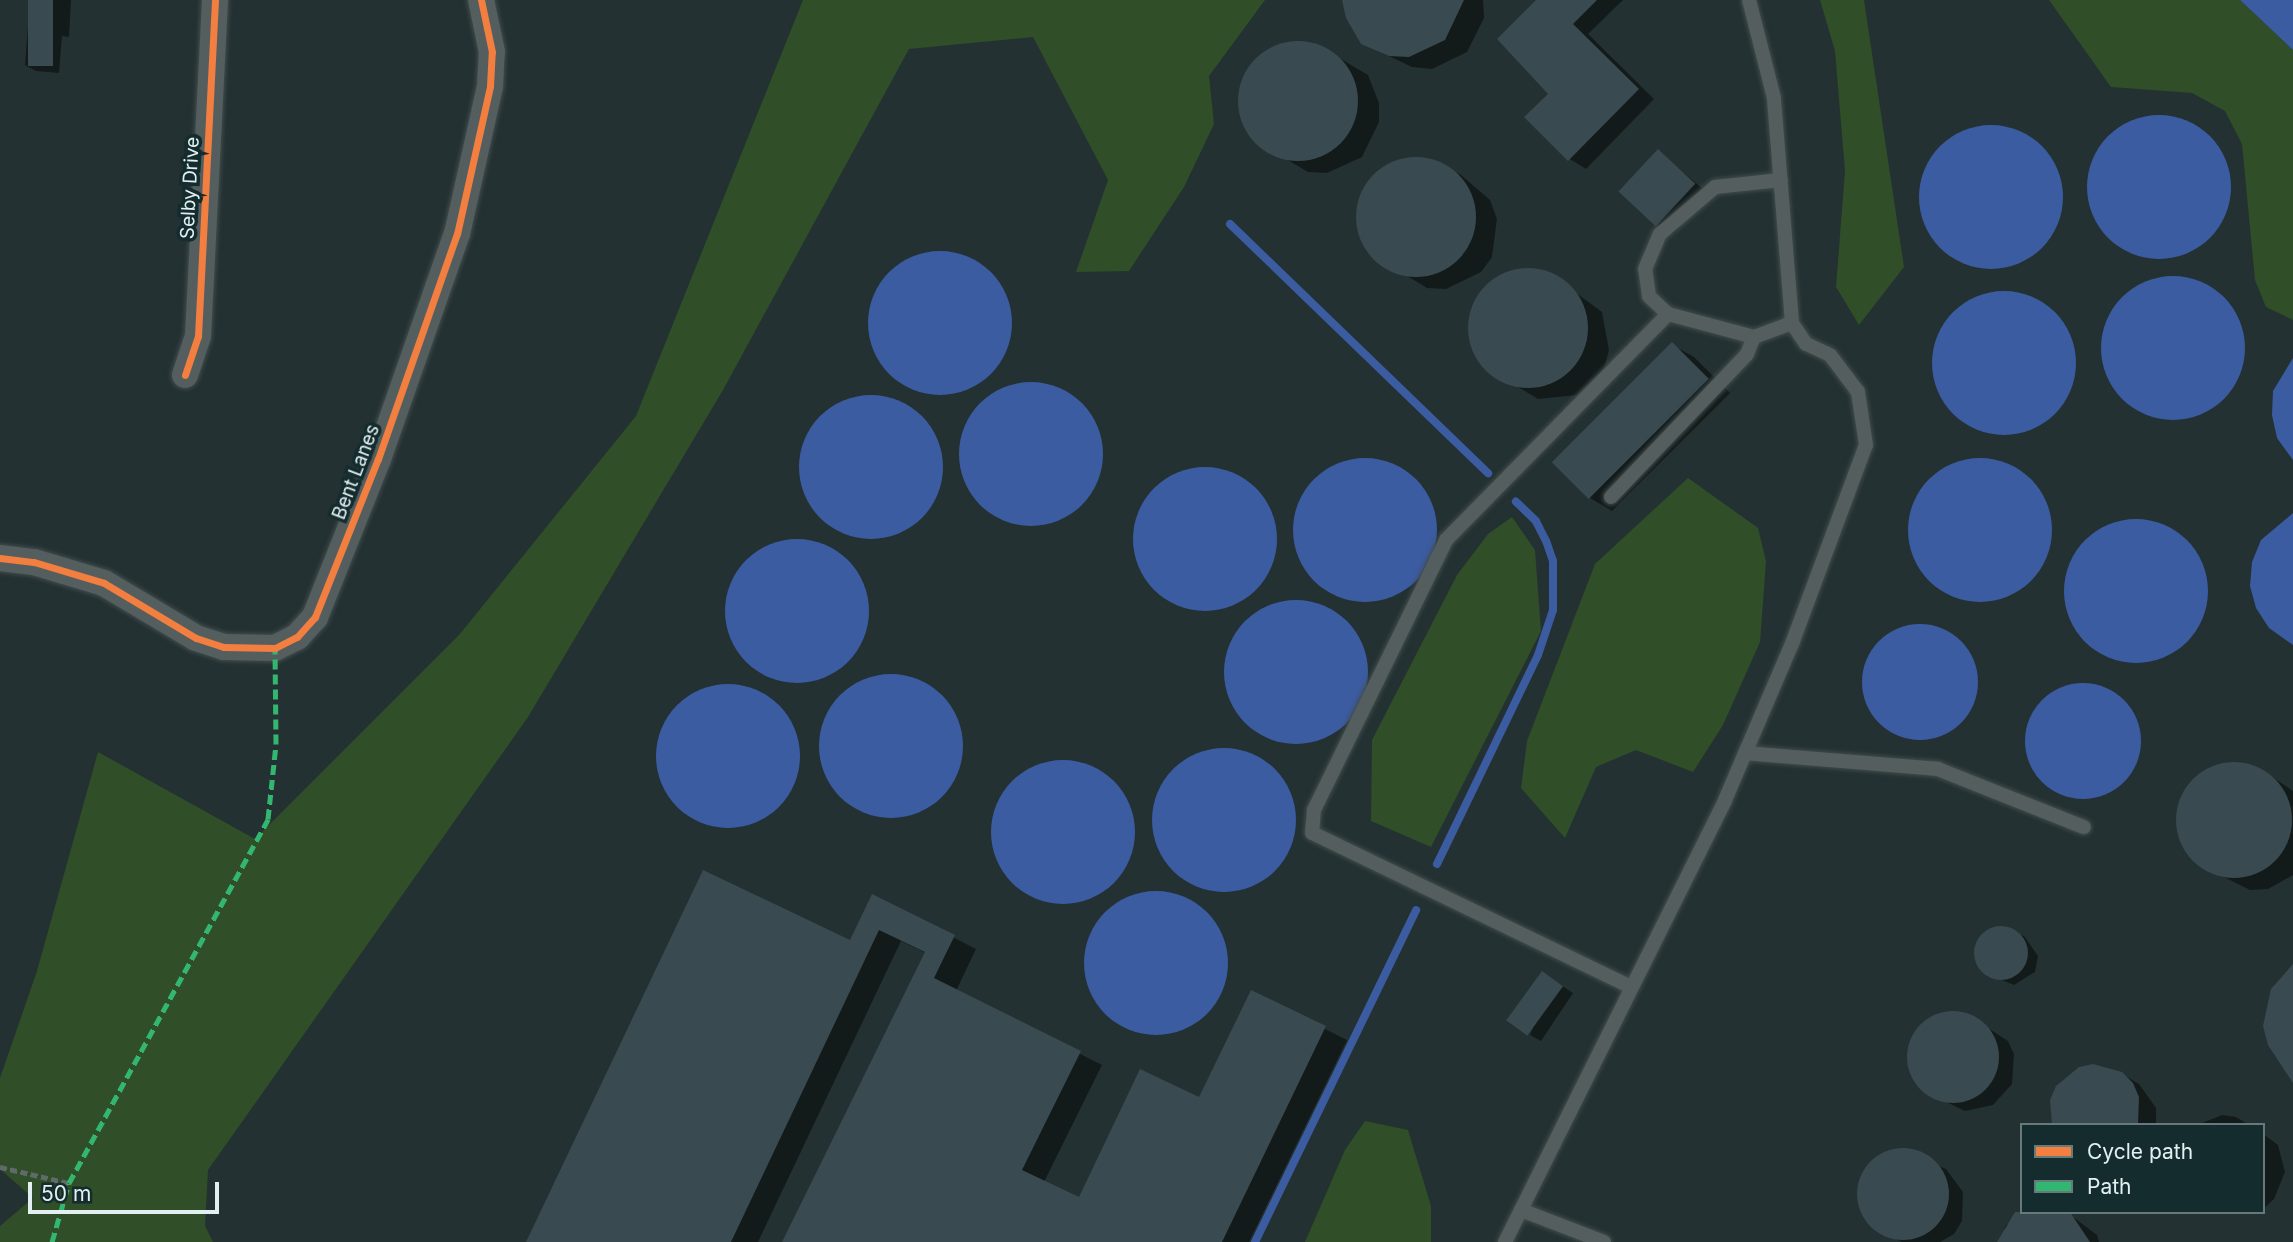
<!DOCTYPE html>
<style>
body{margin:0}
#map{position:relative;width:2293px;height:1242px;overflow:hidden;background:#243132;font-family:Inter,sans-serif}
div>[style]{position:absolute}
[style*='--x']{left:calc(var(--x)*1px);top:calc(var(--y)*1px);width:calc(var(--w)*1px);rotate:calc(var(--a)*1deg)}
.green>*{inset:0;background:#304e28}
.water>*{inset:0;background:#3c5ca1}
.round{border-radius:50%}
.shadow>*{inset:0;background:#0007}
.stream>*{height:8px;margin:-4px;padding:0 4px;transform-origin:4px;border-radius:4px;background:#3c5ca1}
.building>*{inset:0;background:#394a50;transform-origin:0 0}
.path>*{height:4.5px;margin-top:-2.25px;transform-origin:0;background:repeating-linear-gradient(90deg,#616a6a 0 7px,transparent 0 10.5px)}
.roads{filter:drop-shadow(0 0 2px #404c4c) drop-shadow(0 0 2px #404c4c)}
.lane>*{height:14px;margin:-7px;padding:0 7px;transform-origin:7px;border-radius:7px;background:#545e5f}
.street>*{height:26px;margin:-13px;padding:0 13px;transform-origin:13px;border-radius:13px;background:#545e5f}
.quiet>*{height:5px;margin-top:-2.5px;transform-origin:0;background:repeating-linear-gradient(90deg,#33b770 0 10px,transparent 0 15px)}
.cycleway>*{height:7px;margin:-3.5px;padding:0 3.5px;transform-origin:3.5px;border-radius:3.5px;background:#f27e40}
span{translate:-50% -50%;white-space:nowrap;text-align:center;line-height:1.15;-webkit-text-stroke:7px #142c2e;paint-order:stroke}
.street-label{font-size:19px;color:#e2f0f1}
.legend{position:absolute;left:2020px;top:1123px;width:245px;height:91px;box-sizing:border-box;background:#142c2e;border:2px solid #667a7c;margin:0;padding:9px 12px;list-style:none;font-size:21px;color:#e2f0f1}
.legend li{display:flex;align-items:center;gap:14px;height:35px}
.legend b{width:35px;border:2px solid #667a7c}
.scale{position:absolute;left:28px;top:1182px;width:191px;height:32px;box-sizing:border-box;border:4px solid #e2f0f1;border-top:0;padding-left:9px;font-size:21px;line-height:24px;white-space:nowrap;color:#e2f0f1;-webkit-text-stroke:5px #142c2e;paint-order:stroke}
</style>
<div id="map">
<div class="green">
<i style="clip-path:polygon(803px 0,1265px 0,1209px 76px,1214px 124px,1184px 187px,1129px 271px,1076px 272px,1108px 180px,1033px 37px,909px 49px,723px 390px,528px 717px,208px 1170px,205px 1226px,213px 1242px,0 1242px,0 1226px,33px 1198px,0 1169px,0 1078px,37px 971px,98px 752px,255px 839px,460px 634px,636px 416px)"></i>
<i style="clip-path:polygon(1820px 0,1864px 0,1904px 267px,1859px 325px,1836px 287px,1845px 171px,1835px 51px)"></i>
<i style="clip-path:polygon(2049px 0,2240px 0,2293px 50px,2293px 320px,2266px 307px,2255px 280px,2242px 144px,2225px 111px,2192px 93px,2111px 87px)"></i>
<i style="clip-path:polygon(1688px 478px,1758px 528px,1766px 561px,1760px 642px,1723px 725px,1693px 772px,1636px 750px,1596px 767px,1565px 838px,1521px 788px,1527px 741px,1595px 564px)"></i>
<i style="clip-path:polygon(1512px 517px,1535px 550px,1541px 631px,1431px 847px,1371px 821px,1372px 740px,1457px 575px,1488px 534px)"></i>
<i style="clip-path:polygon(1365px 1121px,1408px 1130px,1431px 1206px,1431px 1242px,1305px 1242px,1345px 1150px)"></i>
</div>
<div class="water">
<i style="clip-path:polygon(2240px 0,2293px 0,2293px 50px)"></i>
<i class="round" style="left:2087px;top:115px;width:144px;height:144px"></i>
<i class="round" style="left:1919px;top:125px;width:144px;height:144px"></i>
<i class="round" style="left:868px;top:251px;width:144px;height:144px"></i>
<i class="round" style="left:2101px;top:276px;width:144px;height:144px"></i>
<i class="round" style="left:1932px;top:291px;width:144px;height:144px"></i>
<i style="clip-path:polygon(2293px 358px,2293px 460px,2277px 438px,2272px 415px,2273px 391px)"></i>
<i class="round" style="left:959px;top:382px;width:144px;height:144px"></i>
<i class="round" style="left:799px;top:395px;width:144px;height:144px"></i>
<i class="round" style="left:1908px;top:458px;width:144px;height:144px"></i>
<i class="round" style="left:1293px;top:458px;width:144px;height:144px"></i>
<i class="round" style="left:1133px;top:467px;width:144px;height:144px"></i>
<i style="clip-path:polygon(2293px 513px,2293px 645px,2269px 628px,2256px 608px,2250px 586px,2252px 562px,2261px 540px)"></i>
<i class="round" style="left:2064px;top:519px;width:144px;height:144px"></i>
<i class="round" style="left:725px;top:539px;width:144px;height:144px"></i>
<i class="round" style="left:1224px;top:600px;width:144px;height:144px"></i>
<i class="round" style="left:1862px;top:624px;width:116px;height:116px"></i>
<i class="round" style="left:819px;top:674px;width:144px;height:144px"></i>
<i class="round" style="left:2025px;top:683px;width:116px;height:116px"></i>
<i class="round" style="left:656px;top:684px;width:144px;height:144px"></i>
<i class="round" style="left:1152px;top:748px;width:144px;height:144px"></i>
<i class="round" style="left:991px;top:760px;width:144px;height:144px"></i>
<i class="round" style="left:1084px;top:891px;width:144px;height:144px"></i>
</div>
<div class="shadow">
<i style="clip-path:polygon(30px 0,71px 0,69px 37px,62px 36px,59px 73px,36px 71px,25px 65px)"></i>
<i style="clip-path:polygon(1347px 0,1483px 0,1484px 18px,1467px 52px,1432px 69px,1412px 67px,1362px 43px)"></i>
<i style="clip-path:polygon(1539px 0,1623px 0,1588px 34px,1654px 99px,1586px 169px,1570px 159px,1550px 94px)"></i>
<i style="clip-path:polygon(1300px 42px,1319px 46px,1368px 75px,1379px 103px,1379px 122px,1362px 157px,1327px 173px,1308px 172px,1252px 139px,1239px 103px,1250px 67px,1281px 45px)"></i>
<i style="clip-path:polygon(1658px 151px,1710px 195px,1673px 234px,1656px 224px)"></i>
<i style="clip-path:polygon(1418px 158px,1438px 162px,1461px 175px,1490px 200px,1497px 219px,1492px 257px,1481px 272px,1446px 289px,1427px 288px,1371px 254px,1357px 218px,1360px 200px,1382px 169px)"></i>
<i style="clip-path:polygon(1511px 272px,1549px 273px,1602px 312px,1609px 350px,1604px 368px,1576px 395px,1538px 399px,1482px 365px,1473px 349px,1472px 311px,1480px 294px)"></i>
<i style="clip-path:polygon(1672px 345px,1694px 357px,1730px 393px,1612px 511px,1590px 498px)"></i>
<i style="clip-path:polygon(2232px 763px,2268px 774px,2293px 791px,2293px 875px,2268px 889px,2250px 890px,2216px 873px,2193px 859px,2182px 844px,2178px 807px,2198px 776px)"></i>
<i style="clip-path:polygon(873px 896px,976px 949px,956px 991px,1102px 1065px,1044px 1182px,1080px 1199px,1199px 1099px,1251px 992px,1347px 1040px,1249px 1242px,784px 1242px,926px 953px,901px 941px,758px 1242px,528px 1242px,851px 942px)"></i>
<i style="clip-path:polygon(1996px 928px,2024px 936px,2038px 956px,2035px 972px,2014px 985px,1987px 974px,1977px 960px,1977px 944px)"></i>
<i style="clip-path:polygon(1553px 980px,1573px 993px,1541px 1041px,1530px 1035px)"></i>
<i style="clip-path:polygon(1966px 1014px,2008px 1041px,2014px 1054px,2012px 1084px,1993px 1105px,1965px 1111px,1934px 1096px,1913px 1075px,1910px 1047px,1925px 1022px,1937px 1015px)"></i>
<i style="clip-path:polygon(2122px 1074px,2139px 1084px,2156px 1108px,2156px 1125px,2054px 1125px,2051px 1115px,2058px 1087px)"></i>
<i style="clip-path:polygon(2222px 1115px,2236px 1117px,2249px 1125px,2197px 1125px)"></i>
<i style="clip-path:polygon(2263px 1134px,2278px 1145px,2285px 1172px,2274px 1199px,2263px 1209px)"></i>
<i style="clip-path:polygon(1901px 1150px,1946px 1169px,1963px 1192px,1962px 1221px,1954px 1234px,1940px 1242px,1902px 1242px,1871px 1225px,1863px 1213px,1859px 1185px,1874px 1160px)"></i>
<i style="clip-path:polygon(2015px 1216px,2073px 1217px,2097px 1235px,2099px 1242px,2002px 1242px,2005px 1227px)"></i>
</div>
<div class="stream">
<i style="--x:1230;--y:224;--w:359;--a:44"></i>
<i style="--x:1437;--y:864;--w:232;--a:-64.2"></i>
<i style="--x:1538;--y:655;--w:47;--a:-71.6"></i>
<i style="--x:1553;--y:610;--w:49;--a:-90"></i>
<i style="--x:1553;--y:561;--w:21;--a:-109"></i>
<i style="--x:1546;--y:541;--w:22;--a:-117"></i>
<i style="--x:1536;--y:521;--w:28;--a:-136"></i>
<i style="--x:1255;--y:1242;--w:369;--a:-64.1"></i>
</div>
<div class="building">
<i style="left:28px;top:0;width:25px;height:66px"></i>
<i style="clip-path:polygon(1342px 0,1464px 0,1445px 40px,1409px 57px,1389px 56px,1361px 44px,1346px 18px)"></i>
<i style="clip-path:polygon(1536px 0,1597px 0,1573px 24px,1639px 89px,1568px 161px,1524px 117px,1548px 94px,1497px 39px)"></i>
<i class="round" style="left:1238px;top:41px;width:120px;height:120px"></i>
<i style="left:1658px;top:149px;width:51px;height:58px;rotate:43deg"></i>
<i class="round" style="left:1356px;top:157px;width:120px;height:120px"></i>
<i class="round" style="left:1468px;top:268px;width:120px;height:120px"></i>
<i style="left:1672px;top:342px;width:52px;height:170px;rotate:45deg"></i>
<i class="round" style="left:2176px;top:762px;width:116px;height:116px"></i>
<i style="clip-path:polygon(703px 870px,850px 940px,872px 894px,955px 935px,934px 978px,1081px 1051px,1022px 1170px,1079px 1197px,1140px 1069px,1199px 1097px,1251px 990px,1326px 1026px,1222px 1242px,782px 1242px,925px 952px,879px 930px,731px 1242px,526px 1242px)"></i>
<i class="round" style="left:1974px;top:926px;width:54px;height:54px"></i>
<i style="clip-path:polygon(2293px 964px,2293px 1083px,2268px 1045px,2263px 1026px,2271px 989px)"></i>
<i style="left:1542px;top:971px;width:26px;height:61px;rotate:36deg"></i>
<i class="round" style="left:1907px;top:1011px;width:92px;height:92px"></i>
<i style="clip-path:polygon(2093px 1064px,2122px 1072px,2133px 1083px,2139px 1097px,2138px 1125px,2052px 1125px,2050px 1100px,2056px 1086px,2079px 1067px)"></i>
<i class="round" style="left:1857px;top:1148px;width:92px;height:92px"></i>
<i style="clip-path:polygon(2015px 1212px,2070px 1212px,2090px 1242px,1997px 1242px)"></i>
</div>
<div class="path">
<i style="--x:0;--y:1167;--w:71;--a:13.1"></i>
</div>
<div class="roads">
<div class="lane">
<i style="--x:1754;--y:337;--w:89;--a:-165"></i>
<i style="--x:1668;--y:314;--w:26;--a:-137"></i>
<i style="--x:1649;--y:296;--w:27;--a:-98"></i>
<i style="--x:1645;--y:269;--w:38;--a:-67"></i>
<i style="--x:1660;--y:234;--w:72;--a:-40.5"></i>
<i style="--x:1715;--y:187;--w:66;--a:-6.1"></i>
<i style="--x:1611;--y:497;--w:197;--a:-46.4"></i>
<i style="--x:1747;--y:354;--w:18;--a:-68"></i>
<i style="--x:1754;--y:337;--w:40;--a:-20.2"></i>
<i style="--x:1745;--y:753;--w:194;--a:4.7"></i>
<i style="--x:1938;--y:769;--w:157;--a:21.7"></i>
<i style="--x:1631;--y:987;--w:354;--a:-154.2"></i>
<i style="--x:1312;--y:833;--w:23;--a:-85"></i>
<i style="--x:1314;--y:810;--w:301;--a:-63.9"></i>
<i style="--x:1446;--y:540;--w:317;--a:-45.5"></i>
<i style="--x:1521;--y:1210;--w:89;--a:21.1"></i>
<i style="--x:1505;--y:1242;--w:494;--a:-63.5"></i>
<i style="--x:1725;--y:800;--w:173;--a:-66.8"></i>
<i style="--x:1793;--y:641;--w:209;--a:-69.6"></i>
<i style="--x:1866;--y:445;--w:54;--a:-98.6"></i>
<i style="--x:1858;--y:392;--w:46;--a:-127.1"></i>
<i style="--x:1830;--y:355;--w:26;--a:-155"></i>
<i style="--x:1806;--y:344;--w:25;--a:-124"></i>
<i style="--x:1792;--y:323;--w:226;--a:-94.6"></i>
<i style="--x:1774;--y:98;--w:101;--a:-104.3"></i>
</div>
<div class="street">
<i style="--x:185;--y:375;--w:41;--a:-71.6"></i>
<i style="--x:198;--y:336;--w:336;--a:-87.1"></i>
<i style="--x:0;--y:558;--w:34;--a:7"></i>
<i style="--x:34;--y:562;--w:73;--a:16.7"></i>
<i style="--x:104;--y:583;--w:107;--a:30.9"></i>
<i style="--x:196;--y:638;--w:29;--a:18"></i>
<i style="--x:224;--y:647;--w:51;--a:1.1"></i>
<i style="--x:275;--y:648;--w:25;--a:-27"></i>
<i style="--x:297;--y:637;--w:27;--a:-48"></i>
<i style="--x:315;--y:617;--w:170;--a:-68.3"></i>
<i style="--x:378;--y:459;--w:238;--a:-70.7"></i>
<i style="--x:457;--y:234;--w:152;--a:-77.4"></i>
<i style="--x:490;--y:86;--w:34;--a:-87"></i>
<i style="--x:492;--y:52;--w:53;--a:-101.9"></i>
</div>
</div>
<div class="quiet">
<i style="--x:52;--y:1242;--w:61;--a:-73.9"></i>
<i style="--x:69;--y:1183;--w:415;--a:-61.3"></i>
<i style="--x:268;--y:819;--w:75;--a:-83.9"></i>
<i style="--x:276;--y:744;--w:96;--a:-90.6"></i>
</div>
<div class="cycleway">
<i style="--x:185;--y:375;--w:41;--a:-71.6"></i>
<i style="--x:198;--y:336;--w:336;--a:-87.1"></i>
<i style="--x:0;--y:558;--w:34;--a:7"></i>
<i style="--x:34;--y:562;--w:73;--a:16.7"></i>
<i style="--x:104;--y:583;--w:107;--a:30.9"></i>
<i style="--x:196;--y:638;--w:29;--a:18"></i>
<i style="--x:224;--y:647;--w:51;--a:1.1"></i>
<i style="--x:275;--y:648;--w:25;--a:-27"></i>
<i style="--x:297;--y:637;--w:27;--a:-48"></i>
<i style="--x:315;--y:617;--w:170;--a:-68.3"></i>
<i style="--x:378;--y:459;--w:238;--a:-70.7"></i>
<i style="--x:457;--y:234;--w:152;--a:-77.4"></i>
<i style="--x:490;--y:86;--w:34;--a:-87"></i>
<i style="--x:492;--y:52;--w:53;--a:-101.9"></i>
</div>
<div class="street-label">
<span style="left:190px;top:188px;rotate:-87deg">Selby Drive</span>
<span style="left:356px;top:472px;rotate:-69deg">Bent Lanes</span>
</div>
<ul class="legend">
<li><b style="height:9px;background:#f27e40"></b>Cycle path</li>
<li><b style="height:9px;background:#33b770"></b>Path</li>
</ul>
<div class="scale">50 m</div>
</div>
